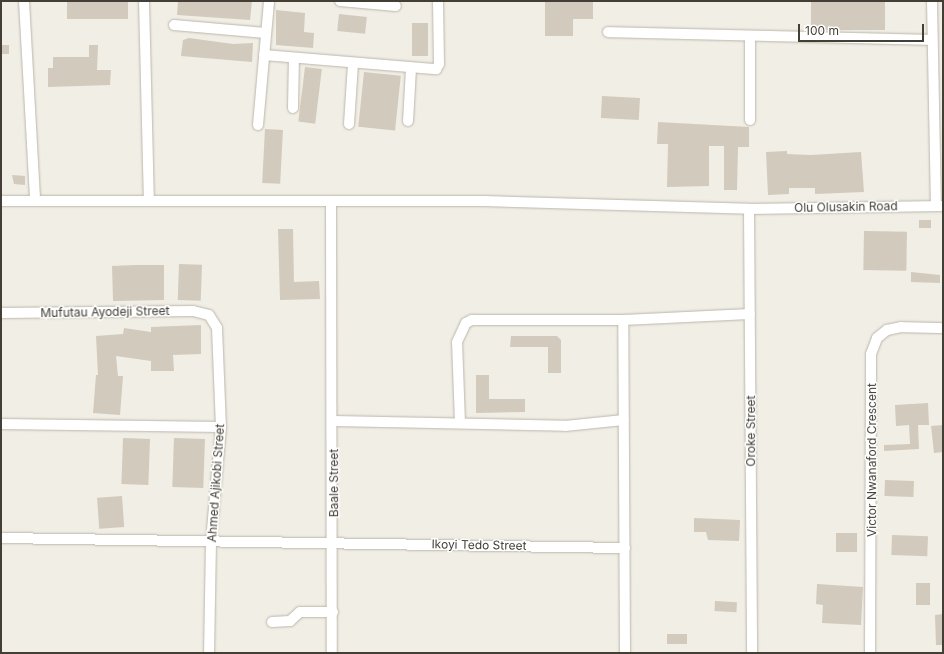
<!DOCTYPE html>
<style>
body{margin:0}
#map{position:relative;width:944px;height:654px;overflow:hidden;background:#f1eee6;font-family:Inter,sans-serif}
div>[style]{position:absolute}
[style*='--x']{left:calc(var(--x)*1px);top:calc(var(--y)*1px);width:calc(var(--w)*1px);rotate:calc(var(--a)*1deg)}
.building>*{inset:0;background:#d2cabc;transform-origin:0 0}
.roads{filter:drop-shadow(0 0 1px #bcb6a9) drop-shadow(0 0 1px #bcb6a9)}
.street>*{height:10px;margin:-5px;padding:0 5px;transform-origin:5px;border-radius:5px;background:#fff}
span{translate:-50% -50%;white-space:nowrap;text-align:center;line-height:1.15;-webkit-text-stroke:3px #fff;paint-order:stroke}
.street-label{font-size:12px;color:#433e36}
.frame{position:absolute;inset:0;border:2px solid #433e36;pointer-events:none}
.scale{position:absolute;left:798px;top:24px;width:126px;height:18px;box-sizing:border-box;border:2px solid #433e36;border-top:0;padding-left:5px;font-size:12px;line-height:14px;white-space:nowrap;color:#433e36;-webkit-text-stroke:3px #fff;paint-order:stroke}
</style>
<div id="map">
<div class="building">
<i style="left:67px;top:1px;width:61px;height:18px"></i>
<i style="clip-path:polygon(178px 1px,252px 1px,250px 20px,177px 15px)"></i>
<i style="clip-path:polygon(545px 1px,593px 1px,593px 19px,573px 19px,573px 36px,545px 36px)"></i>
<i style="left:811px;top:1px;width:74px;height:29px"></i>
<i style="clip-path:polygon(276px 10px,305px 13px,304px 32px,314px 33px,313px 48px,276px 45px)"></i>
<i style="left:339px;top:14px;width:28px;height:17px;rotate:6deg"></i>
<i style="left:412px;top:23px;width:16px;height:33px"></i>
<i style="clip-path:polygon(189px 38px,233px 44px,253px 43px,252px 62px,181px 56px,183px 40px)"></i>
<i style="left:1px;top:45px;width:8px;height:9px"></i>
<i style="clip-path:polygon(89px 45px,98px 45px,97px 70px,111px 70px,110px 85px,48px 87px,48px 68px,53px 68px,53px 57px,89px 57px)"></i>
<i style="left:305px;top:67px;width:17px;height:55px;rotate:7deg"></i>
<i style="left:364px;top:72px;width:37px;height:55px;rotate:6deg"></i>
<i style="left:602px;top:96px;width:38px;height:22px;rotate:3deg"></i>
<i style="clip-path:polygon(658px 122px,749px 127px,749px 147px,738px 147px,737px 190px,724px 190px,724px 146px,709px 146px,709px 186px,667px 187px,668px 144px,657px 144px)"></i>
<i style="left:265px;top:129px;width:18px;height:54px;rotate:3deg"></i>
<i style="clip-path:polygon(787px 151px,787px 154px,811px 155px,861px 152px,864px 192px,815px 194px,815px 188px,789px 188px,789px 194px,768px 195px,766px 152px)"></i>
<i style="clip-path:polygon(12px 175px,25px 176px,25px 185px,14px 184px)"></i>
<i style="left:931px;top:220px;width:8px;height:12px;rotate:90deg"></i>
<i style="clip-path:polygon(278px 229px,293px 229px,294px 282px,319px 281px,320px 299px,280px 300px)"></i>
<i style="left:864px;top:231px;width:43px;height:39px;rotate:1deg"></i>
<i style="left:179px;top:264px;width:23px;height:36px;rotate:2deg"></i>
<i style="clip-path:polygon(136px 265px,164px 265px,164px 300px,113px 301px,112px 266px)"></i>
<i style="clip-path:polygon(911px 272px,940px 275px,940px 283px,911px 282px)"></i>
<i style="clip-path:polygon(201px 325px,201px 354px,173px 355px,174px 371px,151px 371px,151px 361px,116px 356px,118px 376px,123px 376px,120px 415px,93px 413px,96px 375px,98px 375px,96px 336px,123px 334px,124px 328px,151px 332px,151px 327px)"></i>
<i style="clip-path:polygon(511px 336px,557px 336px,561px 340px,561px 373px,548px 373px,548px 347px,510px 347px)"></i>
<i style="clip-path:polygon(476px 375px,489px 375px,489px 399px,525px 399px,525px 412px,476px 413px)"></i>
<i style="clip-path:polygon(928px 403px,929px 425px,918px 425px,919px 449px,884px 451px,884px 445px,910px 444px,909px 425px,896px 426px,895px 405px)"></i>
<i style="clip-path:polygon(943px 425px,943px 452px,934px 453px,931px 426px)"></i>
<i style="left:123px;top:438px;width:27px;height:46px;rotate:2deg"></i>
<i style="left:174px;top:438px;width:31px;height:49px;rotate:2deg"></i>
<i style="left:885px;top:480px;width:29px;height:16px;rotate:2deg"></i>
<i style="left:122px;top:496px;width:31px;height:25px;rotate:86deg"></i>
<i style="clip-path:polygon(694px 518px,740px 520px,739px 541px,708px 540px,706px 532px,694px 532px)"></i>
<i style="left:857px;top:533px;width:19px;height:21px;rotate:90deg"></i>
<i style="left:892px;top:535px;width:36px;height:20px;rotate:2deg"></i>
<i style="left:916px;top:583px;width:14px;height:22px"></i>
<i style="clip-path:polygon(817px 584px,863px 587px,861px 625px,822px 623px,823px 605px,816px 604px)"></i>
<i style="left:715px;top:601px;width:22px;height:10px;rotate:3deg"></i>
<i style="clip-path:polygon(943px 614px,943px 645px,936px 645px,935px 615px)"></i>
<i style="left:687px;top:634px;width:10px;height:20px;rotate:90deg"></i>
</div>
<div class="roads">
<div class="street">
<i style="--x:24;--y:1;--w:199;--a:86.8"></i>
<i style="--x:144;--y:1;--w:198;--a:88.6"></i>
<i style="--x:340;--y:1;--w:56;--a:5.1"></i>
<i style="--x:932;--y:1;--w:205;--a:88.9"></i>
<i style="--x:174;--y:25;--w:92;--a:5"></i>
<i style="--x:608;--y:32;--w:323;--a:1.4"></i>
<i style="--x:750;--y:37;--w:83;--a:90"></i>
<i style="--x:264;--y:55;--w:173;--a:4.7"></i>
<i style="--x:436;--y:69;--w:6;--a:-59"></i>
<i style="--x:439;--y:64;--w:63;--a:-90.9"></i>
<i style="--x:293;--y:108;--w:50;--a:-88.9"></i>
<i style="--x:408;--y:121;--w:52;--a:-86.7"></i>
<i style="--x:349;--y:124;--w:61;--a:-86.2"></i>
<i style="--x:258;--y:125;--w:124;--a:-84.9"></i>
<i style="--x:1;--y:201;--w:483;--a:0"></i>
<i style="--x:484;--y:201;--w:265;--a:1.7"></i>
<i style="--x:749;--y:209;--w:194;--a:-0.9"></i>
<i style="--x:331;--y:202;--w:451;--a:89.9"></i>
<i style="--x:749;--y:209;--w:444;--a:89.6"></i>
<i style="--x:1;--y:313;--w:192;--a:-0.6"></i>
<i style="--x:193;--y:311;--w:16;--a:14"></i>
<i style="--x:209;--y:315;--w:15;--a:58"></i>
<i style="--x:217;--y:328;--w:99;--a:87.7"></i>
<i style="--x:221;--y:427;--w:114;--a:95"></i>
<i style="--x:211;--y:541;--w:112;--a:91"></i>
<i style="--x:334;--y:421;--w:231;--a:1.2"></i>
<i style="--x:565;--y:426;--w:59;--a:-5.8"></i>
<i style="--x:460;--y:423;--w:81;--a:-92.1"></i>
<i style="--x:457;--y:342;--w:21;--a:-65"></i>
<i style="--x:466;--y:323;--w:7;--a:-27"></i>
<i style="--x:472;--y:320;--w:151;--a:0"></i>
<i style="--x:1;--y:424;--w:220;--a:0.8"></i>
<i style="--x:1;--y:538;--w:624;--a:0.92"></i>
<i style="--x:272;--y:622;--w:18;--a:-3"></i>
<i style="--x:290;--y:621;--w:13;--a:-42"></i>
<i style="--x:300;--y:612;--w:33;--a:0"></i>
<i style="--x:625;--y:653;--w:333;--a:-90.3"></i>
<i style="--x:623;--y:320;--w:127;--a:-2.7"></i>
<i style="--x:870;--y:653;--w:299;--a:-89.8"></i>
<i style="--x:871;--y:354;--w:17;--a:-69"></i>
<i style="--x:877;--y:338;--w:13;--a:-39"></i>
<i style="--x:887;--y:330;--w:14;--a:-12"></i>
<i style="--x:901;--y:327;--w:42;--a:1.4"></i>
</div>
</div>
<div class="street-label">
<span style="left:846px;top:207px;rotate:-1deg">Olu Olusakin Road</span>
<span style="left:105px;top:312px;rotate:-1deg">Mufutau Ayodeji Street</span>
<span style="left:751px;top:431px;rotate:-90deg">Oroke Street</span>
<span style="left:872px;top:460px;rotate:-90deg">Victor Nwanaford Crescent</span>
<span style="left:216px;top:483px;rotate:-86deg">Ahmed Ajikobi Street</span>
<span style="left:334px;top:483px;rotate:-90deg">Baale Street</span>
<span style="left:479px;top:545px;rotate:1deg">Ikoyi Tedo Street</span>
</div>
<div class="frame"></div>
<div class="scale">100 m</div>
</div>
